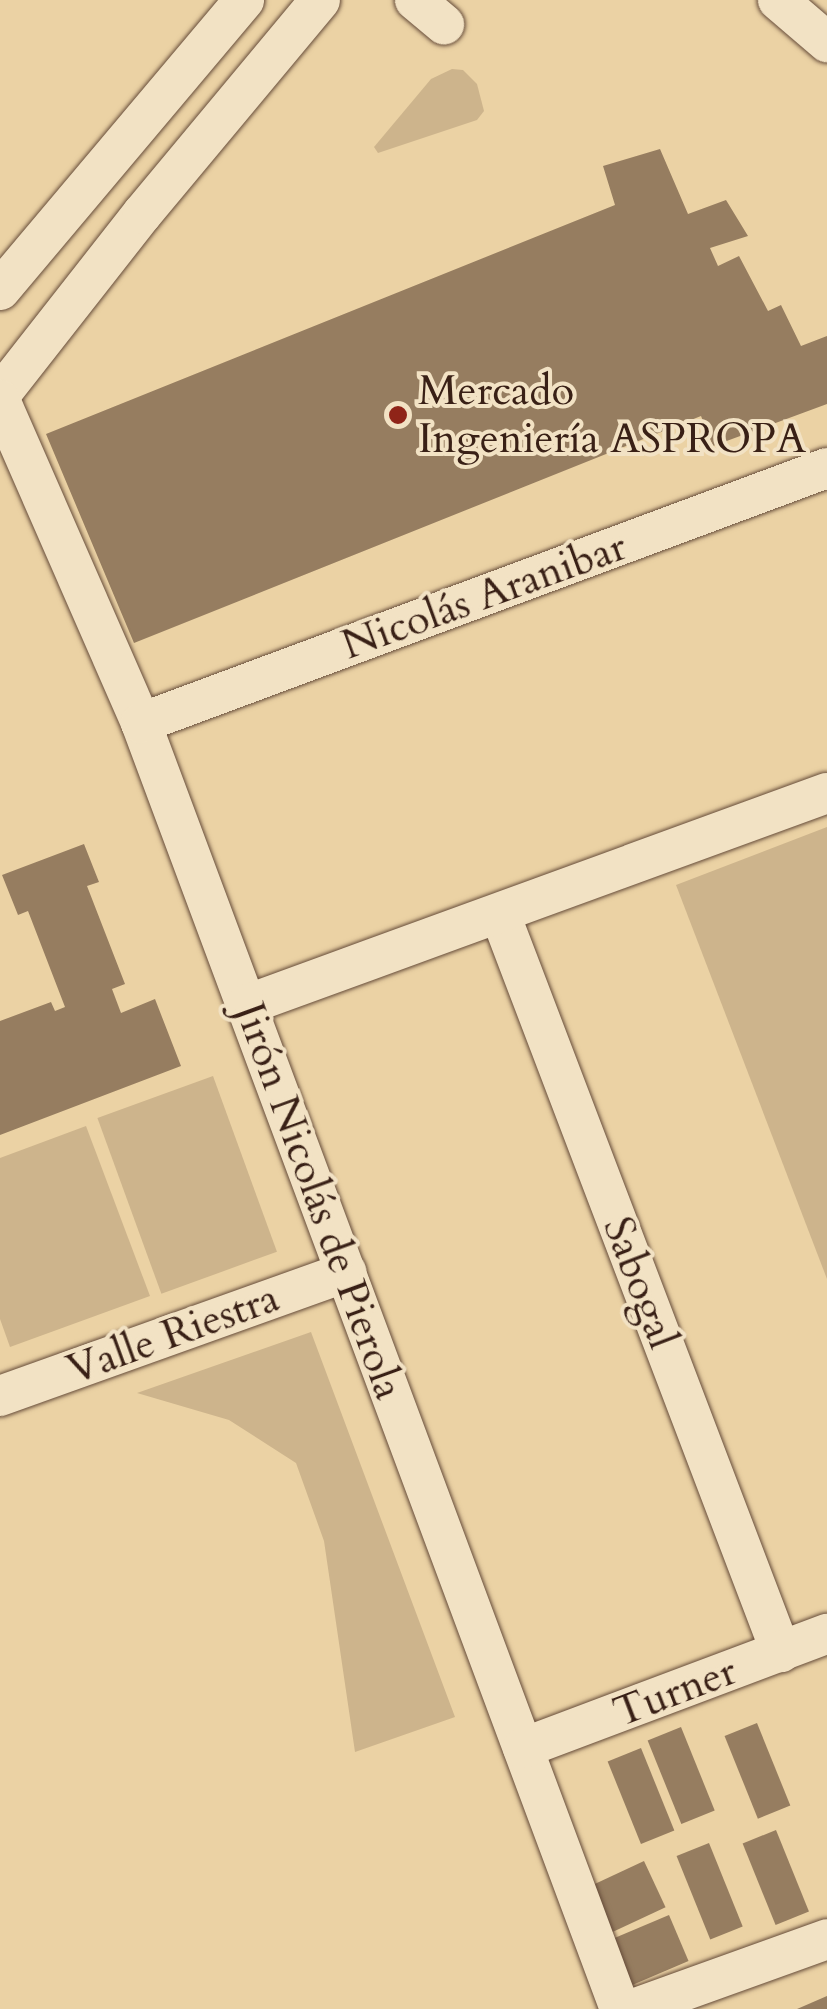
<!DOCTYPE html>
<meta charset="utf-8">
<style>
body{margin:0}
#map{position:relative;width:827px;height:2009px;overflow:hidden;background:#ebd2a4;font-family:Cardo,serif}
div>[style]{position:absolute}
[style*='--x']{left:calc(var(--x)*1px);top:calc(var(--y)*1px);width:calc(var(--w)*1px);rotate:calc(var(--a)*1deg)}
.green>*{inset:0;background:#cdb48c;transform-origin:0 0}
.building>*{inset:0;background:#967d60;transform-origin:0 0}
.roads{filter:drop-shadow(0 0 2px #664c3a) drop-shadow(0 0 2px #664c3a)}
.minor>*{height:40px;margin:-20px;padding:0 20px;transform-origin:20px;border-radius:20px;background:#f2e2c4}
.dots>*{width:28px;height:28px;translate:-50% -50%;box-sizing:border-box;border:5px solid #f2e2c4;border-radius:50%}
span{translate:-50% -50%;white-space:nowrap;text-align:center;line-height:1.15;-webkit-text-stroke:8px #f2e2c4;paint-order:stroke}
.poi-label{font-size:42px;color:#392016}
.left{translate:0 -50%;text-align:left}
.street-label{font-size:42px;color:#392016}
</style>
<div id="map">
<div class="green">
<i style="clip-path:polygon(452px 69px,463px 70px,477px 84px,484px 111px,477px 120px,378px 153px,374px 147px,431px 79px)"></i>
<i style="clip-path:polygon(827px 827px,827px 1279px,676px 885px)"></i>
<i style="left:213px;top:1076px;width:187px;height:123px;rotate:70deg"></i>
<i style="clip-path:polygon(86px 1126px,150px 1296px,10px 1347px,0 1319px,0 1158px)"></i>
<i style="clip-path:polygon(311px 1332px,455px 1717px,355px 1752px,324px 1541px,296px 1463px,229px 1420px,137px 1393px)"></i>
</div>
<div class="building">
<i style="clip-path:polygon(660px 149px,688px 214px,726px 200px,748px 236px,710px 248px,718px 266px,739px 256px,768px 311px,781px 305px,801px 346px,827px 336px,827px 404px,713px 446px,701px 416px,134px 643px,46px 434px,615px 205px,603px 166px)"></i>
<i style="clip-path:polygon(84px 844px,99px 882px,87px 886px,125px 984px,112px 989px,121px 1013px,155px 999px,181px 1066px,0 1135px,0 1021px,51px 1002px,55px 1011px,65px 1007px,28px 911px,18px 915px,2px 875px)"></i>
<i style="left:757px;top:1723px;width:89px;height:35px;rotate:68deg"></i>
<i style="left:681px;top:1727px;width:90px;height:36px;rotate:68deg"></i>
<i style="left:641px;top:1748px;width:89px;height:36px;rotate:68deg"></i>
<i style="left:776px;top:1830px;width:88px;height:36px;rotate:68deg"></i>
<i style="left:709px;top:1843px;width:90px;height:35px;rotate:68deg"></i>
<i style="left:644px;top:1861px;width:51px;height:62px;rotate:65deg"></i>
<i style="left:669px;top:1915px;width:50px;height:63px;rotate:67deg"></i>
<i style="clip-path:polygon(827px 1996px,827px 2009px,797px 2009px)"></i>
</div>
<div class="roads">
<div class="minor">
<i style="--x:415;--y:0;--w:38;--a:40"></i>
<i style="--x:778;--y:0;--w:65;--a:40.6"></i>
<i style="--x:0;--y:290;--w:379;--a:-49.9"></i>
<i style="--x:0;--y:395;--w:230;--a:-51.9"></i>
<i style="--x:142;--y:214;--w:278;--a:-50.2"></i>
<i style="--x:0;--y:400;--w:352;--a:66.4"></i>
<i style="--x:141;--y:723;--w:1372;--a:69.57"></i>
<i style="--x:141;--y:723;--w:732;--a:-20.39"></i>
<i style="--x:500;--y:914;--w:790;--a:69.16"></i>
<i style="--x:246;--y:1005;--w:618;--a:-20.05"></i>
<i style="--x:0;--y:1396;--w:368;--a:-19.7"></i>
<i style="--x:523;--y:1748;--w:325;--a:-20.6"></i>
<i style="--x:633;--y:2009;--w:206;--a:-19.8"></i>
</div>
</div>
<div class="dots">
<i style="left:398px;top:415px;background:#8f2418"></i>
</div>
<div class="poi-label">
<span class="left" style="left:418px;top:415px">Mercado<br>Ingeniería ASPROPA</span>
</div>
<div class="street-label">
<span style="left:484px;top:596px;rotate:-20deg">Nicolás Aranibar</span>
<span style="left:319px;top:1201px;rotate:70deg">Jirón Nicolás de Pierola</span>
<span style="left:640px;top:1283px;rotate:69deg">Sabogal</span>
<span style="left:173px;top:1334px;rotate:-20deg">Valle Riestra</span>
<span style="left:675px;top:1692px;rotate:-21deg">Turner</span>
</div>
</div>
